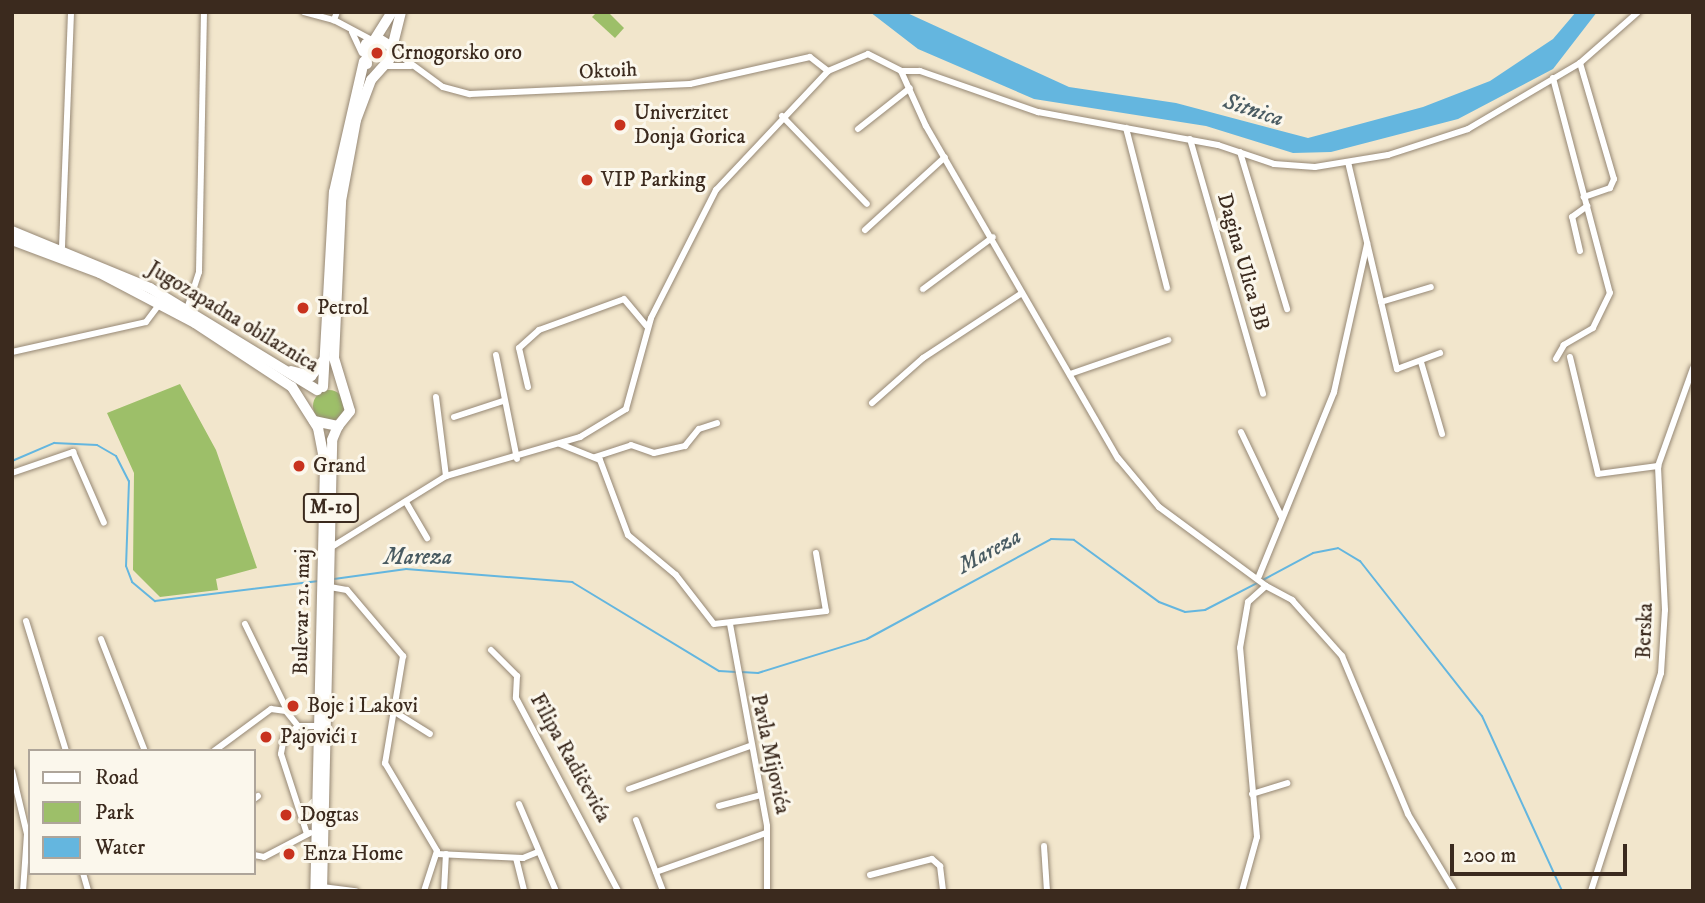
<!DOCTYPE html>
<meta charset="utf-8">
<style>
body{margin:0}
#map{position:relative;width:1705px;height:903px;overflow:hidden;background:#f2e6cc;font-family:"IM FELL DW Pica",serif}
div>[style]{position:absolute}
[style*='--x']{left:calc(var(--x)*1px);top:calc(var(--y)*1px);width:calc(var(--w)*1px);rotate:calc(var(--a)*1deg)}
.green>*{inset:0;background:#9dbf69}
.round{border-radius:50%}
.water>*{inset:0;background:#64b6df}
.stream>*{height:2px;margin:-1px;padding:0 1px;transform-origin:1px;border-radius:1px;background:#64b6df}
.roads{filter:drop-shadow(0 0 2px #968875) drop-shadow(0 0 2px #968875)}
.minor>*{height:6px;margin:-3px;padding:0 3px;transform-origin:3px;border-radius:3px;background:#fff}
.primary>*{height:10px;margin:-5px;padding:0 5px;transform-origin:5px;border-radius:5px;background:#fff}
.dots>*{width:19px;height:19px;translate:-50% -50%;box-sizing:border-box;border:4px solid #fbf7ec;border-radius:50%}
span{translate:-50% -50%;white-space:nowrap;text-align:center;line-height:1.15;-webkit-text-stroke:6px #fbf7ec;paint-order:stroke}
.shield-label span{padding:2px 5px;background:#fbf7ec;border:2px solid;border-radius:5px;-webkit-text-stroke-width:0}
.shield-label{font-size:19px;color:#3b2a1e;font-weight:700}
.poi-label{font-size:21px;color:#3b2a1e}
.left{translate:0 -50%;text-align:left}
.street-label{font-size:21px;color:#3b2a1e}
.water-label{font-size:23px;color:#495b62;font-style:italic}
.frame{position:absolute;inset:0;border:14px solid #3b2a1e;pointer-events:none}
.legend{position:absolute;left:28px;top:749px;width:228px;height:126px;box-sizing:border-box;background:#fbf7ec;border:2px solid #aea59a;margin:0;padding:9px 12px;list-style:none;font-size:21px;color:#3b2a1e}
.legend li{display:flex;align-items:center;gap:14px;height:35px}
.legend b{width:35px;border:2px solid #aea59a}
.scale{position:absolute;left:1450px;top:844px;width:177px;height:32px;box-sizing:border-box;border:4px solid #3b2a1e;border-top:0;padding-left:9px;font-size:21px;line-height:24px;white-space:nowrap;color:#3b2a1e;-webkit-text-stroke:5px #fbf7ec;paint-order:stroke}
</style>
<div id="map">
<div class="green">
<i style="clip-path:polygon(597px 12px,608px 12px,624px 28px,615px 38px,592px 17px)"></i>
<i style="clip-path:polygon(180px 384px,216px 450px,257px 568px,216px 579px,218px 590px,160px 597px,133px 570px,134px 473px,107px 413px)"></i>
<i class="round" style="left:313px;top:390px;width:32px;height:32px"></i>
</div>
<div class="water">
<i style="clip-path:polygon(870px 12px,905px 12px,1069px 87px,1176px 103px,1308px 138px,1423px 107px,1490px 81px,1553px 39px,1576px 12px,1597px 12px,1553px 69px,1458px 119px,1331px 152px,1293px 153px,1206px 126px,1034px 99px,918px 49px)"></i>
</div>
<div class="stream">
<i style="--x:12;--y:461;--w:46;--a:-23.2"></i>
<i style="--x:54;--y:443;--w:43;--a:2.7"></i>
<i style="--x:97;--y:445;--w:22;--a:30"></i>
<i style="--x:116;--y:456;--w:28;--a:63"></i>
<i style="--x:129;--y:481;--w:85;--a:92"></i>
<i style="--x:126;--y:566;--w:17;--a:69"></i>
<i style="--x:132;--y:582;--w:30;--a:40"></i>
<i style="--x:155;--y:601;--w:163;--a:-7"></i>
<i style="--x:334;--y:579;--w:73;--a:-7.9"></i>
<i style="--x:406;--y:569;--w:167;--a:4.5"></i>
<i style="--x:572;--y:582;--w:172;--a:31.2"></i>
<i style="--x:719;--y:671;--w:17;--a:3"></i>
<i style="--x:1261;--y:581;--w:59;--a:-28.3"></i>
<i style="--x:1313;--y:553;--w:25;--a:-11"></i>
<i style="--x:1338;--y:548;--w:26;--a:31"></i>
<i style="--x:1360;--y:561;--w:197;--a:51.8"></i>
<i style="--x:1482;--y:716;--w:192;--a:65.4"></i>
<i style="--x:741;--y:672;--w:17;--a:3"></i>
<i style="--x:758;--y:673;--w:114;--a:-17.3"></i>
<i style="--x:867;--y:639;--w:209;--a:-28.5"></i>
<i style="--x:1051;--y:539;--w:23;--a:2"></i>
<i style="--x:1074;--y:540;--w:105;--a:36.1"></i>
<i style="--x:1159;--y:602;--w:28;--a:21"></i>
<i style="--x:1185;--y:612;--w:20;--a:-6"></i>
<i style="--x:1205;--y:610;--w:59;--a:-27.4"></i>
</div>
<div class="roads">
<div class="minor">
<i style="--x:304;--y:12;--w:31;--a:15"></i>
<i style="--x:337;--y:12;--w:9;--a:111"></i>
<i style="--x:334;--y:20;--w:43;--a:27.8"></i>
<i style="--x:352;--y:32;--w:23;--a:65"></i>
<i style="--x:391;--y:49;--w:64;--a:36.2"></i>
<i style="--x:443;--y:87;--w:28;--a:15"></i>
<i style="--x:470;--y:94;--w:220;--a:-2.6"></i>
<i style="--x:690;--y:84;--w:123;--a:-12.7"></i>
<i style="--x:810;--y:57;--w:23;--a:38"></i>
<i style="--x:1580;--y:63;--w:121;--a:73.7"></i>
<i style="--x:1614;--y:179;--w:10;--a:114"></i>
<i style="--x:1610;--y:188;--w:28;--a:161"></i>
<i style="--x:383;--y:66;--w:28;--a:0"></i>
<i style="--x:901;--y:71;--w:19;--a:0"></i>
<i style="--x:920;--y:71;--w:125;--a:19.2"></i>
<i style="--x:1038;--y:112;--w:183;--a:10.4"></i>
<i style="--x:1218;--y:145;--w:59;--a:18.7"></i>
<i style="--x:1274;--y:164;--w:41;--a:4.2"></i>
<i style="--x:1315;--y:167;--w:74;--a:-9.3"></i>
<i style="--x:1388;--y:155;--w:84;--a:-18"></i>
<i style="--x:1468;--y:129;--w:130;--a:-30.5"></i>
<i style="--x:1580;--y:63;--w:77;--a:-41.3"></i>
<i style="--x:1553;--y:78;--w:222;--a:75.2"></i>
<i style="--x:1610;--y:293;--w:39;--a:116"></i>
<i style="--x:1593;--y:328;--w:34;--a:150"></i>
<i style="--x:1564;--y:345;--w:16;--a:120"></i>
<i style="--x:782;--y:116;--w:122;--a:46"></i>
<i style="--x:1126;--y:128;--w:165;--a:75.6"></i>
<i style="--x:858;--y:129;--w:66;--a:-38.3"></i>
<i style="--x:1190;--y:139;--w:265;--a:74"></i>
<i style="--x:1240;--y:152;--w:164;--a:73.3"></i>
<i style="--x:1348;--y:162;--w:213;--a:76.7"></i>
<i style="--x:1397;--y:369;--w:46;--a:-20.4"></i>
<i style="--x:865;--y:230;--w:108;--a:-42.4"></i>
<i style="--x:62;--y:247;--w:235;--a:-87.8"></i>
<i style="--x:1580;--y:251;--w:35;--a:-103"></i>
<i style="--x:1572;--y:217;--w:19;--a:-36"></i>
<i style="--x:923;--y:289;--w:87;--a:-36.6"></i>
<i style="--x:1381;--y:302;--w:52;--a:-16.7"></i>
<i style="--x:187;--y:309;--w:39;--a:-72"></i>
<i style="--x:199;--y:272;--w:260;--a:-88.9"></i>
<i style="--x:12;--y:352;--w:137;--a:-12.6"></i>
<i style="--x:146;--y:322;--w:25;--a:-53"></i>
<i style="--x:496;--y:355;--w:106;--a:78.6"></i>
<i style="--x:1570;--y:357;--w:120;--a:76.5"></i>
<i style="--x:1598;--y:474;--w:61;--a:-7.6"></i>
<i style="--x:1421;--y:362;--w:75;--a:73.7"></i>
<i style="--x:1070;--y:374;--w:104;--a:-19.1"></i>
<i style="--x:528;--y:387;--w:40;--a:-103"></i>
<i style="--x:519;--y:348;--w:27;--a:-42"></i>
<i style="--x:539;--y:330;--w:90;--a:-20"></i>
<i style="--x:624;--y:299;--w:35;--a:50"></i>
<i style="--x:436;--y:397;--w:80;--a:82.8"></i>
<i style="--x:872;--y:403;--w:68;--a:-41.4"></i>
<i style="--x:923;--y:358;--w:118;--a:-33.3"></i>
<i style="--x:454;--y:417;--w:52;--a:-18.1"></i>
<i style="--x:1241;--y:432;--w:95;--a:64.5"></i>
<i style="--x:560;--y:444;--w:43;--a:21.8"></i>
<i style="--x:600;--y:460;--w:80;--a:69.5"></i>
<i style="--x:628;--y:535;--w:62;--a:39.8"></i>
<i style="--x:676;--y:575;--w:62;--a:52.2"></i>
<i style="--x:714;--y:624;--w:113;--a:-6.6"></i>
<i style="--x:826;--y:611;--w:59;--a:-99.8"></i>
<i style="--x:595;--y:457;--w:38;--a:-18"></i>
<i style="--x:631;--y:445;--w:24;--a:19"></i>
<i style="--x:654;--y:453;--w:32;--a:-13"></i>
<i style="--x:685;--y:446;--w:22;--a:-51"></i>
<i style="--x:699;--y:429;--w:19;--a:-18"></i>
<i style="--x:12;--y:473;--w:65;--a:-19"></i>
<i style="--x:73;--y:452;--w:77;--a:66.4"></i>
<i style="--x:406;--y:502;--w:42;--a:59.7"></i>
<i style="--x:330;--y:548;--w:137;--a:-31.8"></i>
<i style="--x:446;--y:476;--w:140;--a:-16.2"></i>
<i style="--x:580;--y:437;--w:54;--a:-31.3"></i>
<i style="--x:626;--y:409;--w:94;--a:-74.6"></i>
<i style="--x:651;--y:318;--w:144;--a:-63.1"></i>
<i style="--x:716;--y:190;--w:163;--a:-46.7"></i>
<i style="--x:828;--y:71;--w:43;--a:-23"></i>
<i style="--x:868;--y:54;--w:37;--a:27"></i>
<i style="--x:901;--y:71;--w:60;--a:65.6"></i>
<i style="--x:926;--y:126;--w:384;--a:60"></i>
<i style="--x:1118;--y:458;--w:64;--a:50.1"></i>
<i style="--x:1159;--y:507;--w:133;--a:36.4"></i>
<i style="--x:1259;--y:576;--w:199;--a:-67.8"></i>
<i style="--x:1334;--y:392;--w:152;--a:-77.4"></i>
<i style="--x:1266;--y:586;--w:30;--a:28"></i>
<i style="--x:1292;--y:600;--w:75;--a:48.2"></i>
<i style="--x:1342;--y:656;--w:171;--a:67.3"></i>
<i style="--x:1408;--y:814;--w:90;--a:59.1"></i>
<i style="--x:330;--y:587;--w:17;--a:10"></i>
<i style="--x:347;--y:590;--w:87;--a:49.7"></i>
<i style="--x:403;--y:656;--w:109;--a:99.5"></i>
<i style="--x:385;--y:763;--w:102;--a:59.4"></i>
<i style="--x:437;--y:851;--w:42;--a:108"></i>
<i style="--x:26;--y:621;--w:136;--a:72.9"></i>
<i style="--x:245;--y:624;--w:98;--a:64"></i>
<i style="--x:730;--y:624;--w:205;--a:79.6"></i>
<i style="--x:767;--y:826;--w:65;--a:90"></i>
<i style="--x:101;--y:639;--w:120;--a:68.6"></i>
<i style="--x:491;--y:650;--w:37;--a:45"></i>
<i style="--x:517;--y:676;--w:22;--a:93"></i>
<i style="--x:516;--y:698;--w:218;--a:62.1"></i>
<i style="--x:390;--y:709;--w:47;--a:32"></i>
<i style="--x:298;--y:726;--w:18;--a:139"></i>
<i style="--x:284;--y:738;--w:16;--a:101"></i>
<i style="--x:281;--y:754;--w:84;--a:72"></i>
<i style="--x:214;--y:751;--w:71;--a:-36.4"></i>
<i style="--x:271;--y:709;--w:15;--a:8"></i>
<i style="--x:286;--y:711;--w:19;--a:51"></i>
<i style="--x:298;--y:726;--w:20;--a:0"></i>
<i style="--x:12;--y:771;--w:65;--a:76.6"></i>
<i style="--x:27;--y:834;--w:57;--a:94"></i>
<i style="--x:629;--y:789;--w:128;--a:-19.6"></i>
<i style="--x:1252;--y:794;--w:37;--a:-17"></i>
<i style="--x:254;--y:799;--w:5;--a:-37"></i>
<i style="--x:519;--y:804;--w:95;--a:67"></i>
<i style="--x:719;--y:806;--w:43;--a:-14.7"></i>
<i style="--x:636;--y:820;--w:76;--a:69.2"></i>
<i style="--x:1044;--y:846;--w:45;--a:86.2"></i>
<i style="--x:437;--y:854;--w:86;--a:2.7"></i>
<i style="--x:523;--y:858;--w:16;--a:-22"></i>
<i style="--x:254;--y:855;--w:10;--a:11"></i>
<i style="--x:264;--y:857;--w:52;--a:-27.6"></i>
<i style="--x:516;--y:858;--w:34;--a:76"></i>
<i style="--x:656;--y:872;--w:117;--a:-19.5"></i>
<i style="--x:83;--y:873;--w:19;--a:74"></i>
<i style="--x:870;--y:875;--w:64;--a:-14.5"></i>
<i style="--x:932;--y:859;--w:11;--a:41"></i>
<i style="--x:940;--y:866;--w:25;--a:83"></i>
<i style="--x:322;--y:887;--w:34;--a:7"></i>
<i style="--x:444;--y:891;--w:37;--a:-87"></i>
<i style="--x:1242;--y:891;--w:56;--a:-74.5"></i>
<i style="--x:1257;--y:837;--w:190;--a:-95.1"></i>
<i style="--x:1240;--y:648;--w:47;--a:-80.1"></i>
<i style="--x:1248;--y:602;--w:24;--a:-42"></i>
<i style="--x:1591;--y:891;--w:229;--a:-72.2"></i>
<i style="--x:1661;--y:673;--w:63;--a:-86.4"></i>
<i style="--x:1665;--y:610;--w:144;--a:-92.8"></i>
<i style="--x:1658;--y:466;--w:104;--a:-70.3"></i>
</div>
<div class="primary">
<i style="--x:375;--y:39;--w:32;--a:-58"></i>
<i style="--x:367;--y:64;--w:20;--a:-93"></i>
<i style="--x:366;--y:44;--w:14;--a:-21"></i>
<i style="--x:379;--y:39;--w:12;--a:31"></i>
<i style="--x:12;--y:231;--w:149;--a:22.4"></i>
<i style="--x:150;--y:288;--w:196;--a:31.4"></i>
<i style="--x:12;--y:240;--w:94;--a:20.6"></i>
<i style="--x:100;--y:273;--w:107;--a:27.8"></i>
<i style="--x:195;--y:323;--w:116;--a:33.4"></i>
<i style="--x:292;--y:387;--w:49;--a:57.6"></i>
<i style="--x:318;--y:428;--w:37;--a:79"></i>
<i style="--x:325;--y:464;--w:427;--a:91.3"></i>
<i style="--x:291;--y:371;--w:21;--a:14"></i>
<i style="--x:311;--y:376;--w:22;--a:-51"></i>
<i style="--x:323;--y:387;--w:195;--a:-86.8"></i>
<i style="--x:334;--y:192;--w:134;--a:-77.1"></i>
<i style="--x:314;--y:421;--w:25;--a:12"></i>
<i style="--x:338;--y:426;--w:19;--a:-51"></i>
<i style="--x:350;--y:411;--w:55;--a:-106.8"></i>
<i style="--x:334;--y:358;--w:157;--a:-87.4"></i>
<i style="--x:341;--y:201;--w:82;--a:-79.5"></i>
<i style="--x:356;--y:120;--w:43;--a:-69.4"></i>
<i style="--x:371;--y:80;--w:27;--a:-48"></i>
<i style="--x:389;--y:60;--w:49;--a:-76"></i>
<i style="--x:322;--y:891;--w:451;--a:-88.7"></i>
<i style="--x:332;--y:440;--w:15;--a:-67"></i>
</div>
</div>
<div class="dots">
<i style="left:377px;top:53px;background:#c8321e"></i>
<i style="left:620px;top:125px;background:#c8321e"></i>
<i style="left:587px;top:180px;background:#c8321e"></i>
<i style="left:303px;top:308px;background:#c8321e"></i>
<i style="left:299px;top:466px;background:#c8321e"></i>
<i style="left:293px;top:706px;background:#c8321e"></i>
<i style="left:266px;top:737px;background:#c8321e"></i>
<i style="left:286px;top:815px;background:#c8321e"></i>
<i style="left:289px;top:854px;background:#c8321e"></i>
</div>
<div class="shield-label">
<span style="left:331px;top:508px">M-10</span>
</div>
<div class="poi-label">
<span class="left" style="left:391px;top:53px">Crnogorsko oro</span>
<span class="left" style="left:634px;top:125px">Univerzitet<br>Donja Gorica</span>
<span class="left" style="left:601px;top:180px">VIP Parking</span>
<span class="left" style="left:317px;top:308px">Petrol</span>
<span class="left" style="left:313px;top:466px">Grand</span>
<span class="left" style="left:307px;top:706px">Boje i Lakovi</span>
<span class="left" style="left:280px;top:737px">Pajovići 1</span>
<span class="left" style="left:300px;top:815px">Dogtas</span>
<span class="left" style="left:303px;top:854px">Enza Home</span>
</div>
<div class="street-label">
<span style="left:608px;top:71px;rotate:-3deg">Oktoih</span>
<span style="left:1243px;top:262px;rotate:74deg">Dagina Ulica BB</span>
<span style="left:233px;top:317px;rotate:31deg">Jugozapadna obilaznica</span>
<span style="left:302px;top:612px;rotate:-89deg">Bulevar 21. maj</span>
<span style="left:1645px;top:631px;rotate:-88deg">Berska</span>
<span style="left:770px;top:754px;rotate:78deg">Pavla Mijovića</span>
<span style="left:570px;top:758px;rotate:61deg">Filipa Radičevića</span>
</div>
<div class="water-label">
<span style="left:1253px;top:111px;rotate:18deg">Sitnica</span>
<span style="left:990px;top:552px;rotate:-29deg">Mareza</span>
<span style="left:418px;top:558px">Mareza</span>
</div>
<div class="frame"></div>
<ul class="legend">
<li><b style="height:9px;background:#fff"></b>Road</li>
<li><b style="height:19px;background:#9dbf69"></b>Park</li>
<li><b style="height:19px;background:#64b6df"></b>Water</li>
</ul>
<div class="scale">200 m</div>
</div>
